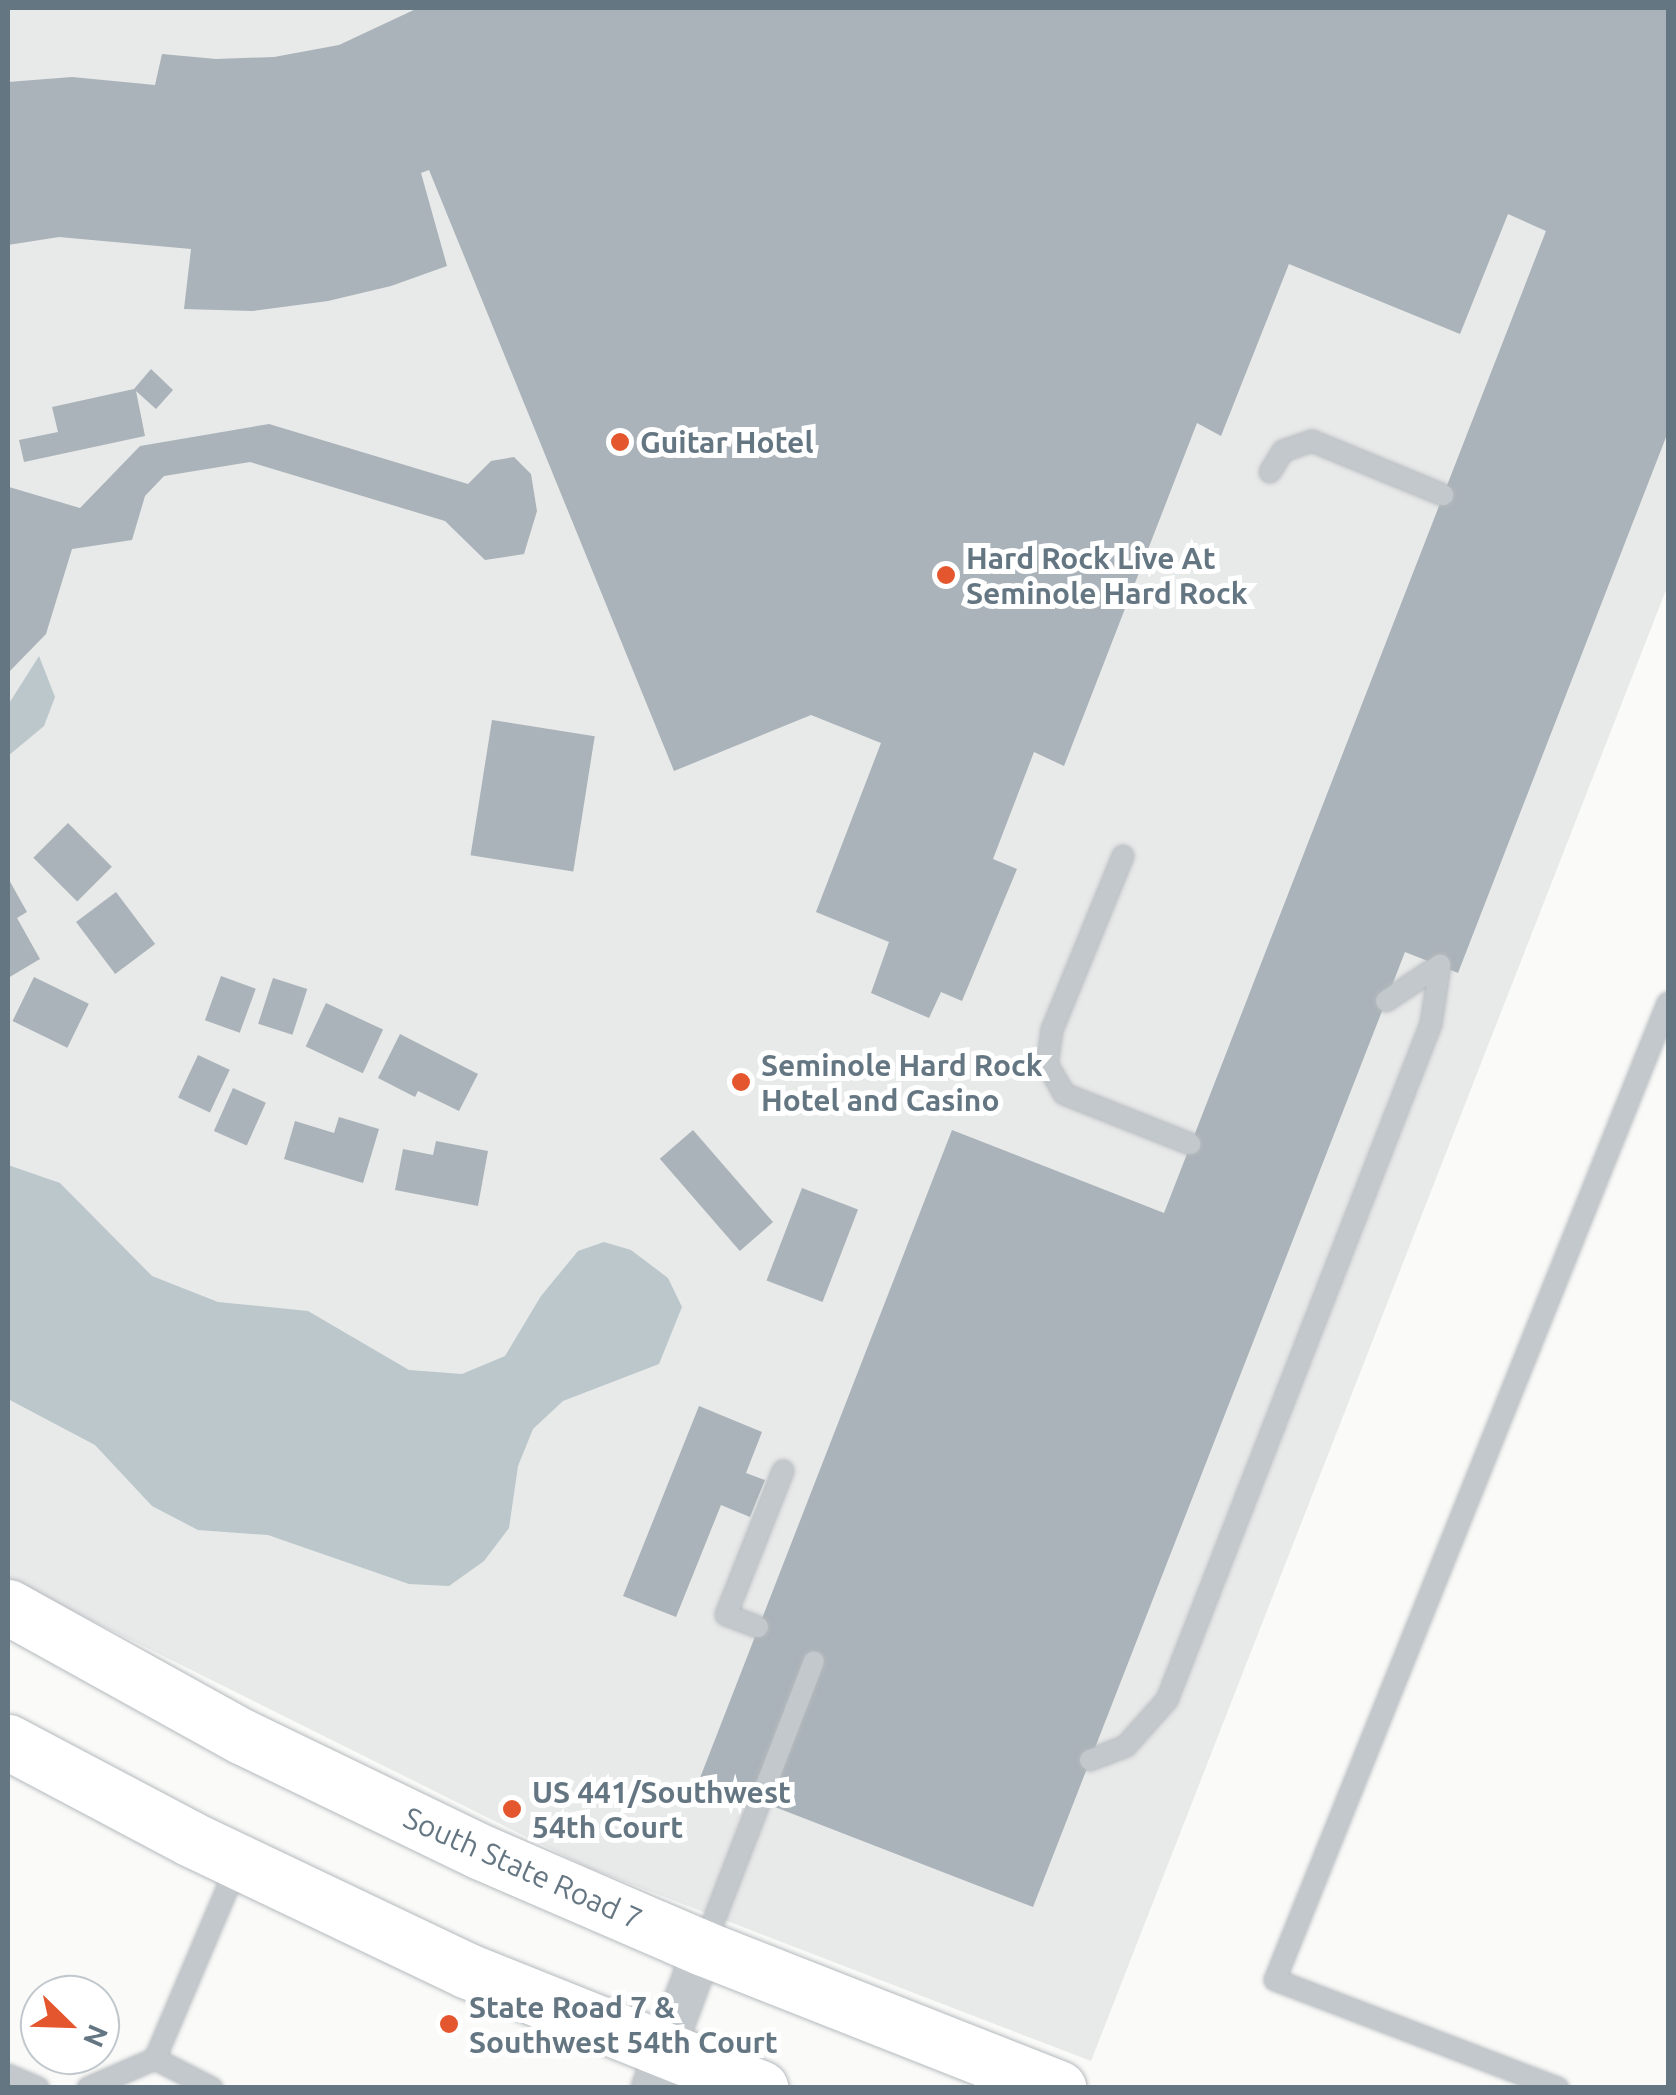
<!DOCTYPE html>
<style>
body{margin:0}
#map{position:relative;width:1676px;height:2095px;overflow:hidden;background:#fafaf8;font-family:Ubuntu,sans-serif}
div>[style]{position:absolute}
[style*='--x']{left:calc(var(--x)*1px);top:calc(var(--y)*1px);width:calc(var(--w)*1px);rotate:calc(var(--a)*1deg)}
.built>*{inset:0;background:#e8e9e9}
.water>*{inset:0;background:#bbc7cb}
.building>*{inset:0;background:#aab3b9;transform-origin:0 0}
.roads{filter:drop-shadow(0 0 2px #b5babe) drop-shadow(0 0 2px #b5babe)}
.service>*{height:20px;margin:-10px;padding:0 10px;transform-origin:10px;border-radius:10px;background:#c3c8cc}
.minor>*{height:38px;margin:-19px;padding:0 19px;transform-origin:19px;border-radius:19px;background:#c3c8cc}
.primary>*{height:55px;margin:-27.5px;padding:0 27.5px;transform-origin:27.5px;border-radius:27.5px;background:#fff}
.dots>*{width:28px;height:28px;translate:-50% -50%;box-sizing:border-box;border:5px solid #fff;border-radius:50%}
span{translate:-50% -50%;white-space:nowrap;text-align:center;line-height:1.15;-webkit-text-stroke:10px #fff;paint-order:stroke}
.poi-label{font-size:30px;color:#657683;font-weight:700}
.left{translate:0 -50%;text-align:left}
.street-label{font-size:30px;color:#657683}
.frame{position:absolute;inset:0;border:10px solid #657683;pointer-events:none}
.north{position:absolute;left:20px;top:1975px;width:100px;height:100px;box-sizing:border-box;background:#fff;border:2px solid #c1c8cd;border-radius:50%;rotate:113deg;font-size:28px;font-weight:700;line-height:40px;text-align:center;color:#657683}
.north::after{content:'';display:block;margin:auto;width:35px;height:45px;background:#e4572e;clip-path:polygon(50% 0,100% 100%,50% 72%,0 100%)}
</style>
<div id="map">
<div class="built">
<i style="clip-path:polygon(8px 8px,1668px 8px,1668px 585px,1091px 2061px,589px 1868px,8px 1579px)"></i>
</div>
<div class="water">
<i style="clip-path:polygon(39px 656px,55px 697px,44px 726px,8px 756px,8px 705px)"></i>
<i style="clip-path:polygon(8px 1165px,60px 1183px,152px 1276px,218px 1302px,308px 1311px,409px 1370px,462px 1374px,505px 1356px,541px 1296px,578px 1251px,604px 1242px,631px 1250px,668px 1278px,682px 1307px,659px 1364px,563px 1401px,533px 1429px,518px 1466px,509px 1528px,484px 1561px,449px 1586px,409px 1584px,268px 1535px,198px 1530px,152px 1506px,95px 1445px,8px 1399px)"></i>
</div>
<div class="building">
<i style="clip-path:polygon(418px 8px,1668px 8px,1668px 432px,1458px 973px,1405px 952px,1033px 1907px,700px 1778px,952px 1130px,1164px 1213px,1546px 231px,1508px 214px,1460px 334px,1289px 264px,1221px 436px,1197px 423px,1064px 766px,1034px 752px,993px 859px,1017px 869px,962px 1001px,941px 992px,929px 1018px,871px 993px,889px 942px,816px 912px,881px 743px,811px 715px,674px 771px,429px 170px,421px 173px,447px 266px,391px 286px,328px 301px,253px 311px,184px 309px,191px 249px,59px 237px,8px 245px,8px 82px,72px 77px,155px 85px,162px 54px,216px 59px,274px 57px,339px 45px)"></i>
<i style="clip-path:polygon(151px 369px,173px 390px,156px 409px,136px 391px,145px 436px,24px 462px,19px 440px,58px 432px,52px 407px,134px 389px)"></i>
<i style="clip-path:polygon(269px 424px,468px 484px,491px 461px,514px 457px,531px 474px,537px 511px,524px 554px,485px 560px,445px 521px,250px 462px,164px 476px,145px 496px,132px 540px,72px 549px,46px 634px,8px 673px,9px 487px,80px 508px,140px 446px)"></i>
<i style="left:492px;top:720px;width:104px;height:137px;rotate:9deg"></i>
<i style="left:68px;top:823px;width:62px;height:49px;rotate:45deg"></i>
<i style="clip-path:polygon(8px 878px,27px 912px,17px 918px,40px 959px,8px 978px)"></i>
<i style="left:116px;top:892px;width:65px;height:50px;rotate:53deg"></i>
<i style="left:221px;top:976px;width:37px;height:47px;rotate:20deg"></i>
<i style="left:34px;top:977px;width:61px;height:49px;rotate:26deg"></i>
<i style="left:273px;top:978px;width:36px;height:48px;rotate:18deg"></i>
<i style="left:326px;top:1003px;width:63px;height:48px;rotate:25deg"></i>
<i style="clip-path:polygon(400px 1034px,478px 1074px,459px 1111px,418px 1091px,415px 1097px,378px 1078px)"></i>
<i style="left:198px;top:1055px;width:35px;height:47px;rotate:25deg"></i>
<i style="left:233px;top:1088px;width:36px;height:47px;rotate:24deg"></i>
<i style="clip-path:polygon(339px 1117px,379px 1129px,363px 1183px,284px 1159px,295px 1121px,334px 1133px)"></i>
<i style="left:693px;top:1130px;width:122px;height:44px;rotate:49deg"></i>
<i style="clip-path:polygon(436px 1141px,488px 1151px,478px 1206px,395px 1190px,403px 1149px,433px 1155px)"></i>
<i style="left:802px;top:1188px;width:60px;height:99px;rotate:21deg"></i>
<i style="clip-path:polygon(699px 1406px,762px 1432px,746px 1473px,765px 1480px,750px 1517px,721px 1505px,676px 1617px,623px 1596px)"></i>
</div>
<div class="roads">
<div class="service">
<i style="--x:1270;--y:472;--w:25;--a:-58"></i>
<i style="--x:1283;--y:451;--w:31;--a:-19"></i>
<i style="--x:1312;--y:441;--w:142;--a:22.4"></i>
<i style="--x:1123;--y:856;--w:188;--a:112.2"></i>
<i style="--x:1052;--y:1030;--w:34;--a:98"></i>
<i style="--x:1047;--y:1064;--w:34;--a:60"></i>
<i style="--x:1064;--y:1094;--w:136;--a:21.6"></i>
<i style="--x:1386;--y:1001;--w:65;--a:-33.7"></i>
<i style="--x:758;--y:1627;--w:34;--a:-159"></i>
<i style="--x:726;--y:1615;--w:155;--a:-68.4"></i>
<i style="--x:1090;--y:1760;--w:39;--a:-21"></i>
<i style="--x:1126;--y:1746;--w:62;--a:-48.3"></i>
<i style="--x:1167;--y:1700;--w:726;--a:-68.67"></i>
<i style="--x:1431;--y:1024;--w:60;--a:-81.3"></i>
<i style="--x:704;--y:1946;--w:305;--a:-68.9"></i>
<i style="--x:155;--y:2059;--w:64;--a:27"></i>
<i style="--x:8;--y:2075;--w:33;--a:23"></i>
<i style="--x:88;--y:2088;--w:73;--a:-23.4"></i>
<i style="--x:155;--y:2059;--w:213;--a:-67"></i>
<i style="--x:1558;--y:2088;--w:303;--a:-159.1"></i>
<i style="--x:1275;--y:1980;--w:1053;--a:-68.09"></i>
</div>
<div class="minor">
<i style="--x:651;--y:2088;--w:149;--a:-69.6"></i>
</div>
<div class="primary">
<i style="--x:8;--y:1607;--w:266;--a:29"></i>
<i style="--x:241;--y:1736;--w:267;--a:25.8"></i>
<i style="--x:481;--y:1852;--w:242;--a:23.4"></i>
<i style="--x:703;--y:1948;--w:382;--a:21.5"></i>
<i style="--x:8;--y:1742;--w:207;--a:27.9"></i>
<i style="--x:191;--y:1839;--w:307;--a:25.5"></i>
<i style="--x:468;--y:1971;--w:315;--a:21.8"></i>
</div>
</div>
<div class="dots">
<i style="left:620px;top:442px;background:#e4572e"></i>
<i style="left:946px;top:575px;background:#e4572e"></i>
<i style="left:741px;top:1082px;background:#e4572e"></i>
<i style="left:512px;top:1809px;background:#e4572e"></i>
<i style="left:449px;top:2024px;background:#e4572e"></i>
</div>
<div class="poi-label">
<span class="left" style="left:640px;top:442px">Guitar Hotel</span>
<span class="left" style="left:966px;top:575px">Hard Rock Live At<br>Seminole Hard Rock</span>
<span class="left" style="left:761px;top:1082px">Seminole Hard Rock<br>Hotel and Casino</span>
<span class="left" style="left:532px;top:1809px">US 441/Southwest<br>54th Court</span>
<span class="left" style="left:469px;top:2024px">State Road 7 &amp;<br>Southwest 54th Court</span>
</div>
<div class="street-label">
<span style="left:523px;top:1868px;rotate:24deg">South State Road 7</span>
</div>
<div class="frame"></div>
<div class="north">N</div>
</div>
